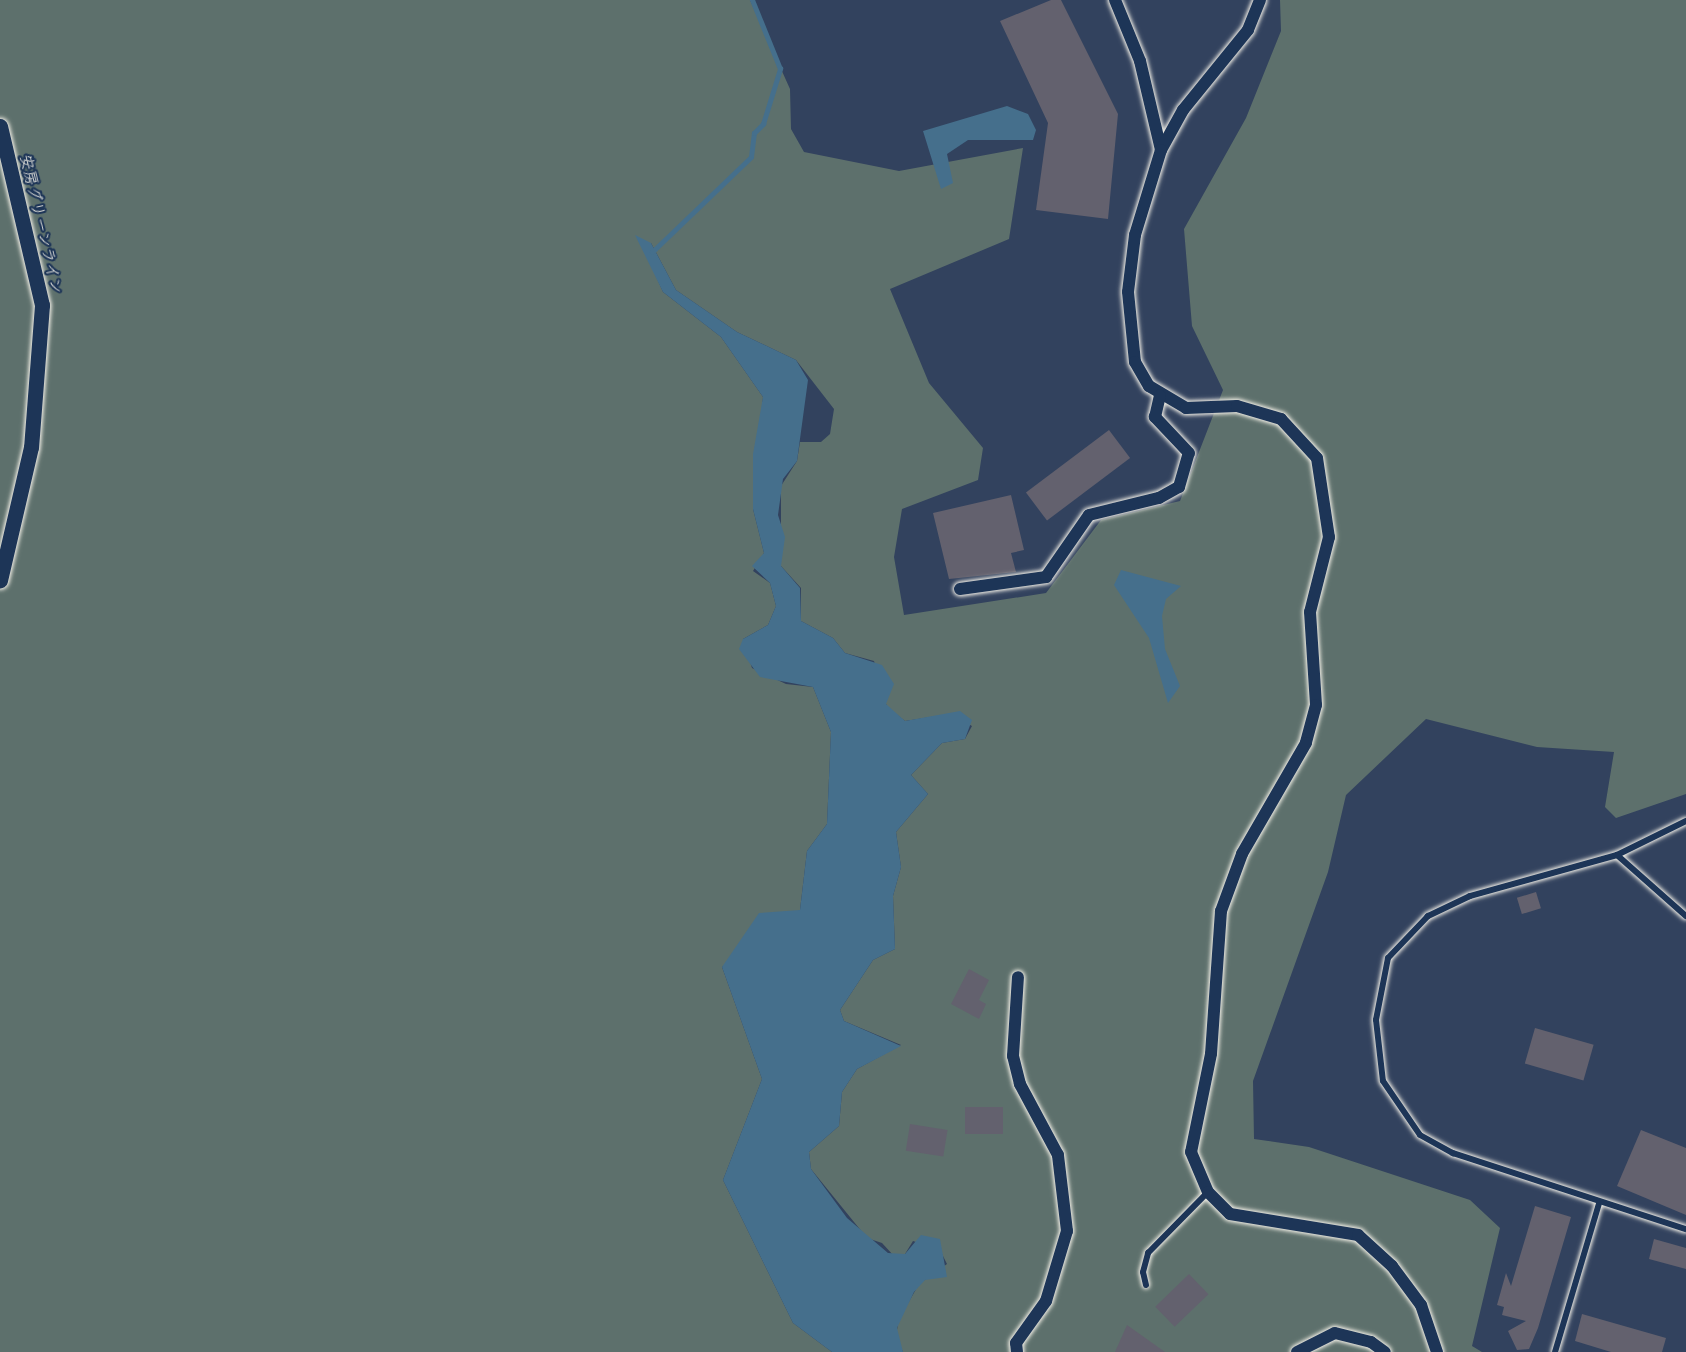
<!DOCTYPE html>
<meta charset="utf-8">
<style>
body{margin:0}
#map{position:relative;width:1686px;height:1352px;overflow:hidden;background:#32425e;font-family:"Patrick Hand","Klee One",sans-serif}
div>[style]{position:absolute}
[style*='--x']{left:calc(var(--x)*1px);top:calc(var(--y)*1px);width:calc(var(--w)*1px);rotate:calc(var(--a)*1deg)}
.green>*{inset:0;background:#5d706c}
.water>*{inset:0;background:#456f8c}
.stream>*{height:4.5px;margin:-2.25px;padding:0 2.25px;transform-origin:2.25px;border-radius:2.25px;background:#456f8c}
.building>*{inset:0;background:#63616e;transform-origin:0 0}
.roads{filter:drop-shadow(0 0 2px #f4f1e8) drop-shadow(0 0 2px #f4f1e8)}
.service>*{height:6px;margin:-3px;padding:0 3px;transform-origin:3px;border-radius:3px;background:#1d3557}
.minor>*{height:12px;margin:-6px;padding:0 6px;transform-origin:6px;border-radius:6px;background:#1d3557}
.tertiary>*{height:15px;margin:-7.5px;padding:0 7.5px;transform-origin:7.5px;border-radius:7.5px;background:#1d3557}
span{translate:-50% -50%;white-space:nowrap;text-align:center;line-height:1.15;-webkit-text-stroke:4.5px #1d3557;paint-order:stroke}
.street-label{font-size:16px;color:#f4f1e8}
</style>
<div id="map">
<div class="green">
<i style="clip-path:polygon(0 0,750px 0,790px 89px,791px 129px,804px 152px,899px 171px,1023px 148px,1009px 239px,890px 289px,929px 383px,983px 448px,978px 480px,902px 509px,894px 557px,904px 615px,1046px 593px,1101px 520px,1180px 501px,1223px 390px,1192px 326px,1184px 229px,1246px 118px,1281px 31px,1280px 0,1686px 0,1686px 794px,1616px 818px,1605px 807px,1614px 752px,1537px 747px,1426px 719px,1346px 795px,1328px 872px,1253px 1081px,1254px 1139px,1309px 1147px,1470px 1200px,1500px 1228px,1472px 1346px,1482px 1352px,903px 1352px,896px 1335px,899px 1319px,919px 1284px,947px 1264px,940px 1250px,913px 1241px,905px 1254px,894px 1256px,882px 1243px,867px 1238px,811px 1169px,809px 1152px,839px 1126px,842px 1092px,857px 1069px,901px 1045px,844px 1021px,840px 1010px,873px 960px,895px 949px,893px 896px,901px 867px,896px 832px,928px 794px,911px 775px,942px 743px,965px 739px,972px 726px,950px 714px,905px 721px,887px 707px,874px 661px,845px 653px,833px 638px,801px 621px,801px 588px,781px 566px,781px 486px,797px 461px,800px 442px,821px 442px,830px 434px,834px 409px,796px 360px,737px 332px,676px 290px,651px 243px,643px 247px,663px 292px,721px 337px,763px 397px,753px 509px,764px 553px,753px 571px,770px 583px,776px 606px,768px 625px,743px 639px,752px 668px,786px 684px,813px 687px,831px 732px,827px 824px,807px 851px,800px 910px,722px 967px,762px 1079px,723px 1180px,793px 1323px,832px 1352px,0 1352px)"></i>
</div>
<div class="water">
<i style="clip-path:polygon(1007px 106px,1028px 114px,1036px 130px,1033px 140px,968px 140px,947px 154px,953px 183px,941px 189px,923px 131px)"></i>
<i style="clip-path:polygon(635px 235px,651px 243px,676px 290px,737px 332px,796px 360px,808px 380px,797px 461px,783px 479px,778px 515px,785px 537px,781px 566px,800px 588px,801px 621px,833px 638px,845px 653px,882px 665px,894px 684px,886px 704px,905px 721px,960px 711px,972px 720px,965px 739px,942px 743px,911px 775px,928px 794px,896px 832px,901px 867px,893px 896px,895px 949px,873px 960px,840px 1010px,844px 1021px,901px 1046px,857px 1069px,842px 1092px,839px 1126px,809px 1152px,811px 1169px,847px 1218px,888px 1253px,905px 1254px,921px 1235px,940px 1239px,947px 1277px,925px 1280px,914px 1292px,897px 1328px,903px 1352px,832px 1352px,793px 1323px,723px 1180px,762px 1079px,722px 967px,759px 913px,800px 910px,807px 851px,827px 824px,831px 732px,813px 687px,760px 677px,739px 649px,743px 639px,768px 625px,776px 606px,770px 583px,752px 566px,764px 553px,753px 509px,753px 454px,763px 397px,721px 337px,663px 292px)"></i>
<i style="clip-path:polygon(1121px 570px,1181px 586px,1166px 599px,1162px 616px,1165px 649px,1180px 686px,1168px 703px,1149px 638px,1114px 585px)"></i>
</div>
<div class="stream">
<i style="--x:652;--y:252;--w:137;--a:-43.8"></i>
<i style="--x:751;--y:157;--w:24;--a:-83"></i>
<i style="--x:754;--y:133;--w:13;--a:-45"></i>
<i style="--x:763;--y:124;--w:58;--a:-72.8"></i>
<i style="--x:780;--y:69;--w:74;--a:-112.1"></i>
</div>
<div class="building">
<i style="clip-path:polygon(1051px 0,1061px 0,1118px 114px,1108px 219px,1036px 210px,1048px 123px,1000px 21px)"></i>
<i style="left:1109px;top:430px;width:35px;height:104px;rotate:53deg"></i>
<i style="clip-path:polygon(1011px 495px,1024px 550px,1011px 553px,1016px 572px,949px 579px,933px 513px)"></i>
<i style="left:1536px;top:892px;width:17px;height:20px;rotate:73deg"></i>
<i style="clip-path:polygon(969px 969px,989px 980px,979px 1000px,986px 1004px,979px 1019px,951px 1004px)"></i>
<i style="left:1535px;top:1028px;width:61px;height:37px;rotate:16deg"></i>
<i style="left:965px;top:1107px;width:38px;height:27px"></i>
<i style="left:910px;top:1124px;width:38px;height:27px;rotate:9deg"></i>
<i style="clip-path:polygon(1641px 1130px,1686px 1148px,1686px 1215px,1617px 1186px)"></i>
<i style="clip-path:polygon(1535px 1206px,1571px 1217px,1538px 1328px,1529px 1349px,1517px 1350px,1508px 1331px,1526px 1321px,1502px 1315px,1504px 1307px,1497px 1305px,1506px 1273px,1511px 1286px)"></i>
<i style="clip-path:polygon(1654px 1239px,1686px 1248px,1686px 1269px,1649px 1259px)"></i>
<i style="left:1189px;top:1274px;width:28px;height:47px;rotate:46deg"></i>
<i style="clip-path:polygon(1582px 1314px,1666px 1338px,1662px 1352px,1611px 1352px,1575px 1341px)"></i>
<i style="clip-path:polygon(1127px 1325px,1165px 1352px,1115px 1352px)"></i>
</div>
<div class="roads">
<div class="service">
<i style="--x:1686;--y:821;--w:77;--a:153.8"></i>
<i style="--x:1617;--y:855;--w:153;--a:164.4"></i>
<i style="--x:1470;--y:896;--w:47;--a:154.5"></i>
<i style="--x:1428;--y:916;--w:58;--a:133.6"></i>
<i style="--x:1388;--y:958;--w:63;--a:101"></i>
<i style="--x:1376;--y:1020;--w:61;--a:83.5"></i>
<i style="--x:1383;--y:1081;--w:65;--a:55.6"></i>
<i style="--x:1420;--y:1135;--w:38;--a:29"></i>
<i style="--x:1453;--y:1153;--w:245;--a:18.1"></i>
<i style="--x:1617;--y:855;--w:92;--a:41.5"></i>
<i style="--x:1146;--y:1285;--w:13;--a:-103"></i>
<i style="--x:1143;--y:1272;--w:20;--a:-75"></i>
<i style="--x:1148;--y:1253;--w:86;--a:-45.5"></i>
<i style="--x:1555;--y:1352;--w:155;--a:-73.5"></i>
</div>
<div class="minor">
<i style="--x:1115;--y:0;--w:66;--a:67.7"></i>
<i style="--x:1140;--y:61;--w:91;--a:76.7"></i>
<i style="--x:1260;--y:0;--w:32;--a:112"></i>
<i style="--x:1248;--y:30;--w:103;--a:129.1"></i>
<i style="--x:1183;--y:110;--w:46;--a:118.8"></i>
<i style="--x:1161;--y:150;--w:89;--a:107"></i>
<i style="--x:1135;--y:235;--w:57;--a:97"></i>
<i style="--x:1128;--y:292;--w:70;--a:84.3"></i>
<i style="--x:1135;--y:362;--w:28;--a:60"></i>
<i style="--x:1149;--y:386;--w:43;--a:30.7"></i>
<i style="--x:1186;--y:408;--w:51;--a:-2.2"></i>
<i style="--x:1237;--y:406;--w:46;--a:16.5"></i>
<i style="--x:1281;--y:419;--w:53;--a:47.3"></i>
<i style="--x:1317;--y:458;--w:80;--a:81.4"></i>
<i style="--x:1329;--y:537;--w:77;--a:104.2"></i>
<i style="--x:1310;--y:612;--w:93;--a:86.3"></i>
<i style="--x:1316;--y:705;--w:39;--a:105"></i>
<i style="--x:1306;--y:743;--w:128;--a:120"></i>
<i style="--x:1242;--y:854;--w:61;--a:110.2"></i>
<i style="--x:1221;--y:911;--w:143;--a:94"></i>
<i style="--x:1211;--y:1054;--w:100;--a:101.5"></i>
<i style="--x:1191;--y:1152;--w:43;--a:67"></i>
<i style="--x:1208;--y:1192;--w:31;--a:45"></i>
<i style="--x:1230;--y:1214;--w:130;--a:9.3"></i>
<i style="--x:1358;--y:1235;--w:46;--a:42.4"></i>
<i style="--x:1392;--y:1266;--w:49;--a:53.4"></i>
<i style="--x:1421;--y:1305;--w:50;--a:71.2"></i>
<i style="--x:960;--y:589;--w:87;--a:-7.9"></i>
<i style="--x:1046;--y:577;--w:75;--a:-55.3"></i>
<i style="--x:1089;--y:515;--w:72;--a:-13.7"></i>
<i style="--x:1159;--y:498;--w:23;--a:-29"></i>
<i style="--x:1179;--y:487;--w:35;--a:-74"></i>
<i style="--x:1189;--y:453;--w:50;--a:-133.4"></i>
<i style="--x:1155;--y:417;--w:22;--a:-77"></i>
<i style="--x:1017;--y:1352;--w:9;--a:-96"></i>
<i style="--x:1016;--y:1343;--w:52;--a:-54.5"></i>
<i style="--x:1046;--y:1301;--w:73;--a:-73.3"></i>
<i style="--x:1067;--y:1231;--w:77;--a:-96.8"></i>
<i style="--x:1058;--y:1155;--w:81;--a:-118.2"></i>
<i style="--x:1020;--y:1084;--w:29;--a:-104"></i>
<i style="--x:1013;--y:1056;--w:79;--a:-86.4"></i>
<i style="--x:1297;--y:1352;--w:42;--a:-26.6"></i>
<i style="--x:1335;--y:1333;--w:37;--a:14"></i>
<i style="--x:1371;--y:1342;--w:17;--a:36"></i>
</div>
<div class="tertiary">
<i style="--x:0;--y:126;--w:184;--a:76.8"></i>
<i style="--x:42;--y:305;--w:142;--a:94.4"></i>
<i style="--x:31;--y:447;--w:137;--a:103.1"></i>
</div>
</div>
<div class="street-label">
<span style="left:42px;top:224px;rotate:77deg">安房グリーンライン</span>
</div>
</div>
